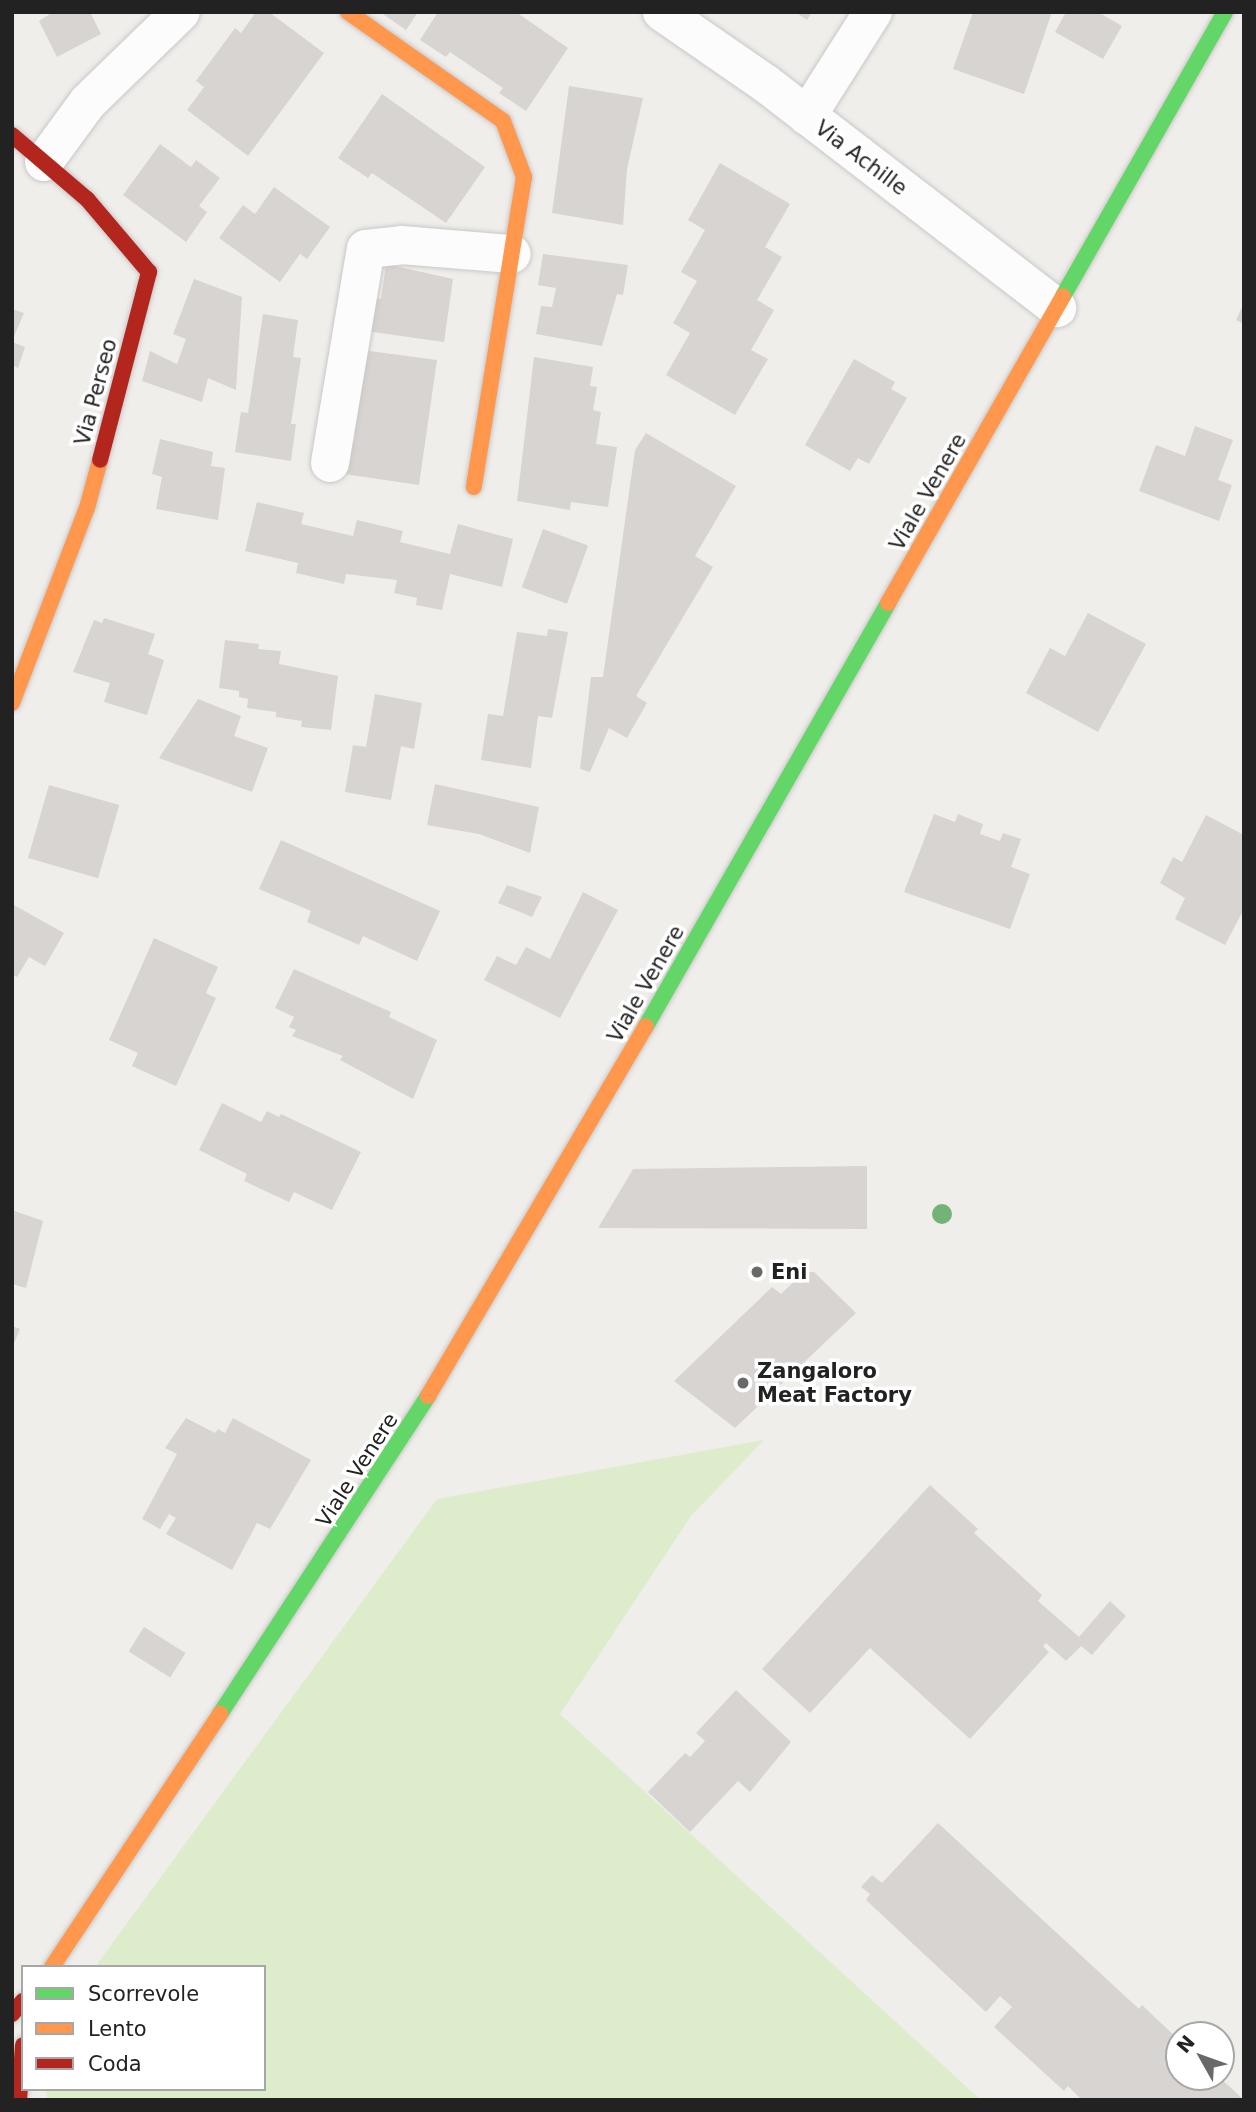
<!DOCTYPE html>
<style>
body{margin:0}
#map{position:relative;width:1256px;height:2112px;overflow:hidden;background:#f0eeeb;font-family:"DejaVu Sans",sans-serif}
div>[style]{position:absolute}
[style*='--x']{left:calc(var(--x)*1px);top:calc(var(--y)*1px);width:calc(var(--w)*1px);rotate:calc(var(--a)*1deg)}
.grass>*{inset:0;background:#ddeccb}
.building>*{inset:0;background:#d7d4d2;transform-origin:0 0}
.roads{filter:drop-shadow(0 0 2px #c9c8c7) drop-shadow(0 0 2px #c9c8c7)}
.street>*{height:38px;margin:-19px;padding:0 19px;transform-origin:19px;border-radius:19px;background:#fdfcfc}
.fast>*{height:16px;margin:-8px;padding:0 8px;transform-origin:8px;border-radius:8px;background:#63d668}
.slow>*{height:16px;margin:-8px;padding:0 8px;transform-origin:8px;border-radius:8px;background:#ff974d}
.jam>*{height:16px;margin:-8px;padding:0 8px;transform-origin:8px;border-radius:8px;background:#b3261e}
.trees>*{width:20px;height:20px;margin:-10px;border-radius:50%;background:#73b476}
.dots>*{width:19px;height:19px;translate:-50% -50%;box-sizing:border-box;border:4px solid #fff;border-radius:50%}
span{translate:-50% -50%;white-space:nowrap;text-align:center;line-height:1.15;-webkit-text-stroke:7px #fff;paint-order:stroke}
.street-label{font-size:21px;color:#222}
.poi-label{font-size:21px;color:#222;font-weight:700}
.left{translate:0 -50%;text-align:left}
.frame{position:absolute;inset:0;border:14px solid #222;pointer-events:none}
.legend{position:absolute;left:21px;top:1965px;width:245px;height:126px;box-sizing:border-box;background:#fff;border:2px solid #a7a7a7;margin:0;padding:9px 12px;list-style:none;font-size:21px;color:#222}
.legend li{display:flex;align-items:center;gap:14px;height:35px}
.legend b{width:35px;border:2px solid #a7a7a7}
.north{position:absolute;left:1165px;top:2021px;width:70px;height:70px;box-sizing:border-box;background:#fff;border:2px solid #a7a7a7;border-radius:50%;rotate:310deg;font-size:19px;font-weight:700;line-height:28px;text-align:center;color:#222}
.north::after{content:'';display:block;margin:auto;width:24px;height:32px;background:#6a6968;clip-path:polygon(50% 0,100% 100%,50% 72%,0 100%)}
</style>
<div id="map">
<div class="grass">
<i style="clip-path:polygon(764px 1440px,691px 1516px,560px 1714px,981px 2100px,48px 2100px,45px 2089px,264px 2089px,264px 1967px,95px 1967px,437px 1499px)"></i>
</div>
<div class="building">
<i style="clip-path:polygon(53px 12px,90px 12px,101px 34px,57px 57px,39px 21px)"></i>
<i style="clip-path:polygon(256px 12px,269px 12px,324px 53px,248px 156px,187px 110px,204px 87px,196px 81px,235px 28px,241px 33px)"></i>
<i style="clip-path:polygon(380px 12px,418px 12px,406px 30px)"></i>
<i style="clip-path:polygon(438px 12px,516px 12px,568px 48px,526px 111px,499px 93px,503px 88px,450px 52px,446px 57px,420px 40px)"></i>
<i style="clip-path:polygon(795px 12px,812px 12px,807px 20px)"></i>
<i style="clip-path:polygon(973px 12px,1052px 12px,1024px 94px,953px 69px)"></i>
<i style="clip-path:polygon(1066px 12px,1098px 12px,1122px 26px,1103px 59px,1055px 32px)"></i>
<i style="clip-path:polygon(569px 86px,643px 98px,627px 169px,623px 225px,552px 213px)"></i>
<i style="clip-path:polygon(382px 94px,485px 167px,446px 223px,372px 173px,368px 178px,338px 158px)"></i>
<i style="clip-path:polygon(160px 144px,191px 167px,196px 160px,220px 178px,199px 206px,207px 212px,186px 242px,123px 195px)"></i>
<i style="clip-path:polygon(720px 163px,790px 204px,765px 247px,782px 257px,757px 300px,774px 310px,751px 350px,768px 359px,735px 415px,666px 375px,690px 333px,673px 323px,697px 281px,681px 272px,705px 230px,688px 220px)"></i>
<i style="clip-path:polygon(274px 187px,330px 227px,307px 259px,300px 254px,280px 282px,219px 238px,243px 205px,255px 214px)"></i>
<i style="clip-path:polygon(543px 254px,628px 265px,623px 295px,617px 294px,602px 346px,536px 334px,541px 306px,552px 307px,556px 288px,538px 285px)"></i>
<i style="clip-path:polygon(386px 264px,453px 279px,444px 342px,366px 331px,371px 298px,381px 299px)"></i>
<i style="clip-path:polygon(194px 279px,242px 297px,236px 390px,208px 378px,202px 402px,142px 381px,150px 351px,177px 364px,186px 339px,173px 334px)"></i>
<i style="clip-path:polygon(1244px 303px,1244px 324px,1236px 320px)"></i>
<i style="clip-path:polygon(12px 309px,24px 313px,12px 341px)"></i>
<i style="clip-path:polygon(263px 314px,298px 320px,293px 357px,301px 358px,291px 424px,296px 424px,291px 461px,235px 452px,241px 412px,248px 413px)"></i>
<i style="clip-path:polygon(12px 342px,25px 347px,18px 368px,12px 365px)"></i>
<i style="clip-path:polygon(362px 350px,437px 360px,419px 485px,344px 474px,349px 441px,354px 442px)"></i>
<i style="clip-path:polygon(534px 357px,593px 367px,590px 386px,597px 387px,593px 410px,601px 412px,596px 444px,617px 447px,608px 507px,571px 502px,570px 510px,517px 501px)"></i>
<i style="clip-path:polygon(854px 359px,895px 382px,891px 389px,907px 398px,869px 464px,858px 458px,850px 471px,805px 445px)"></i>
<i style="clip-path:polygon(1195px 426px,1233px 440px,1218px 480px,1232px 485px,1219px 521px,1139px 491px,1156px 445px,1185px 456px)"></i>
<i style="clip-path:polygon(646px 433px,736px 486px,695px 556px,713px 567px,636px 696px,647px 703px,627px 738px,609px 728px,590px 772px,580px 769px,591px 677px,603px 677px,635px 450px)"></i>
<i style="clip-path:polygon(160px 439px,213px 452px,211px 466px,225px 468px,218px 520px,156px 509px,162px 477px,152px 474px)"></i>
<i style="clip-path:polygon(257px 502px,304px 513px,301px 524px,353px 536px,357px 520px,403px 531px,400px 542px,450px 554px,458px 524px,513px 539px,502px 587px,450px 574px,442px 610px,416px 605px,417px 598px,394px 593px,397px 580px,346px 574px,344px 584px,296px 573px,298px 563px,245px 551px)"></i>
<i style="left:543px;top:529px;width:48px;height:62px;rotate:20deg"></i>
<i style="clip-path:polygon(1088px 613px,1146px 644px,1098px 732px,1026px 693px,1050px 648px,1065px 656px)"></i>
<i style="clip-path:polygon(104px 618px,155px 634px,148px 654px,164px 660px,147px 715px,104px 702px,110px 683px,73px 672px,94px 620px,102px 623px)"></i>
<i style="clip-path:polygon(548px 629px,568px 632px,552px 718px,538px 716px,531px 768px,481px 760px,488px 714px,503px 716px,517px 632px,547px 636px)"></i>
<i style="clip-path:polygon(225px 640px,259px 644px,258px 649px,281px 651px,279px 664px,338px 676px,331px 730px,301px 727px,302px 721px,276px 717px,276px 712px,247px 708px,248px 699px,239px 697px,239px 691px,219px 688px)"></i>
<i style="clip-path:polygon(375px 694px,422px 703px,414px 749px,401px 746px,391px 800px,345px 792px,353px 745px,366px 747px)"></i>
<i style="clip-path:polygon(198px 699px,241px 716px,234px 736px,268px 748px,252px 792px,159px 758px)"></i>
<i style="clip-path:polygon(435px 784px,539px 807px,530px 853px,479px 834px,427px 825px)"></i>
<i style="left:49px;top:785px;width:73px;height:76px;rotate:16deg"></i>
<i style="clip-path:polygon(934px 814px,955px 822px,958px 814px,983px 824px,980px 834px,1000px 841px,1003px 833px,1021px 839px,1011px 867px,1030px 874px,1010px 929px,904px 892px)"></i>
<i style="clip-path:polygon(1206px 815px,1244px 835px,1244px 909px,1225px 945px,1175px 919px,1185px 898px,1160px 883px,1173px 857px,1182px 862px)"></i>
<i style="clip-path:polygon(281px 840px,440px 911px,417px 961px,363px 936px,359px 945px,307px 922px,311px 911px,259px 889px)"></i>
<i style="clip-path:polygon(507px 885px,542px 897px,532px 917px,498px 903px)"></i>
<i style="clip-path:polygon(583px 892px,618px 910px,560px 1018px,484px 980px,497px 956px,516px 965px,526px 947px,550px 959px)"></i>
<i style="clip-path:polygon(12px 904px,64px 933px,45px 966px,29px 957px,17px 977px,12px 974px)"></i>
<i style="clip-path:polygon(154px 938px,218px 967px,206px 993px,216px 998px,176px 1086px,132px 1066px,138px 1053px,109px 1040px)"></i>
<i style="clip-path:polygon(294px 969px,391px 1012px,389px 1017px,437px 1040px,413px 1099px,340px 1060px,343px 1056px,292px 1036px,296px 1030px,289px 1027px,294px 1017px,275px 1008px)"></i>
<i style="clip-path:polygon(222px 1103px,261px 1122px,267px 1111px,279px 1117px,281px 1114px,361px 1152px,332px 1210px,294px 1192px,289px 1202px,244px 1181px,247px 1174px,199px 1150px)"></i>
<i style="clip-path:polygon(867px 1166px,867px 1229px,598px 1228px,633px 1169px)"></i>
<i style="clip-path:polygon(12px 1210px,43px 1221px,26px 1288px,12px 1284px)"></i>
<i style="clip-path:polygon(804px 1272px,814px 1272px,856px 1313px,735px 1428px,674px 1381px,772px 1287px,781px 1294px)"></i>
<i style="clip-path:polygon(12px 1326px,20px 1329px,12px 1348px)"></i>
<i style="clip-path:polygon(186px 1418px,215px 1433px,218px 1429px,225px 1433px,233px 1418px,311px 1460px,270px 1529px,257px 1523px,232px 1570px,166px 1534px,176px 1518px,169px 1514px,160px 1529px,142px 1519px,177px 1454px,165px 1448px)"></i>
<i style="clip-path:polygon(930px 1485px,978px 1529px,974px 1533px,1042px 1595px,1038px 1601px,1079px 1637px,1110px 1601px,1126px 1616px,1092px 1655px,1081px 1646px,1066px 1661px,1046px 1643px,1043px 1646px,1049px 1652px,970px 1739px,870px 1648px,810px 1713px,762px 1669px)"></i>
<i style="left:144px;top:1627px;width:49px;height:29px;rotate:32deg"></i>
<i style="clip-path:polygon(736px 1690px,791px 1742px,750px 1792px,738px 1781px,690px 1832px,648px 1792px,685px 1753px,690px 1757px,705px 1741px,696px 1733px)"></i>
<i style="clip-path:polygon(938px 1823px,1139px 2009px,1142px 2005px,1179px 2040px,1179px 2077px,1219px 2077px,1244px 2100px,1082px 2100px,1068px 2086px,1064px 2091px,994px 2027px,1012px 2007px,1000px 1996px,986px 2012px,866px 1900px,870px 1894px,861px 1887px,872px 1875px,882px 1883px)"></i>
</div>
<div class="roads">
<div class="street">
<i style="--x:662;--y:12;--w:125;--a:34.6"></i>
<i style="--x:765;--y:83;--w:369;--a:37.6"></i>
<i style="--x:807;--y:116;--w:123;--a:-57.6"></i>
<i style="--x:44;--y:162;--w:74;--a:-53.7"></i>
<i style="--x:88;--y:102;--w:129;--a:-44.1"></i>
<i style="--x:330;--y:463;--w:217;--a:-80.5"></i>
<i style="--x:366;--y:249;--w:36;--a:-6"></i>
<i style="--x:402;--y:245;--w:110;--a:4.7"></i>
</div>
<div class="fast">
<i style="--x:1063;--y:296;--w:327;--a:-60.3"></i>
<i style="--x:646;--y:1026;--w:487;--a:-60.2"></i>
<i style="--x:220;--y:1714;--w:380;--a:-56.8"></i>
</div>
<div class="slow">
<i style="--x:348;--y:12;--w:189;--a:35.1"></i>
<i style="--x:503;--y:121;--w:60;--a:69.4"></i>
<i style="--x:524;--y:177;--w:314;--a:99.2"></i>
<i style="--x:888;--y:603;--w:353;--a:-60.3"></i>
<i style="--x:12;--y:703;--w:209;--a:-69"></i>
<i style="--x:87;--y:508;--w:50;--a:-74.8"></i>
<i style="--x:428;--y:1396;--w:429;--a:-59.5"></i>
<i style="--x:52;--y:1967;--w:304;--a:-56.4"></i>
</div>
<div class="jam">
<i style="--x:12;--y:135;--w:99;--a:40.5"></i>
<i style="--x:87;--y:199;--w:96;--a:49.7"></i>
<i style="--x:149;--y:272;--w:194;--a:104.6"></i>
<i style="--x:12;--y:2014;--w:17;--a:-50"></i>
<i style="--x:19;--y:2100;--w:55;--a:-85.8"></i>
</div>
</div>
<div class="trees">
<i style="left:942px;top:1214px"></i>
</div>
<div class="dots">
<i style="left:757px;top:1272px;background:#6a6968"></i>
<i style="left:743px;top:1383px;background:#6a6968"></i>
</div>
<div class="street-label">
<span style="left:861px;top:158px;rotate:37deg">Via Achille</span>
<span style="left:96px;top:392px;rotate:-75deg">Via Perseo</span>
<span style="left:928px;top:492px;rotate:-60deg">Viale Venere</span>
<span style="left:646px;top:984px;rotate:-60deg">Viale Venere</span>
<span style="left:357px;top:1470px;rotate:-57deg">Viale Venere</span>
</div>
<div class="poi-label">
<span class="left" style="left:771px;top:1272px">Eni</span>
<span class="left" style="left:757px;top:1383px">Zangaloro<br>Meat Factory</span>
</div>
<div class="frame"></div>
<ul class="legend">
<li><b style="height:9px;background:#63d668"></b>Scorrevole</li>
<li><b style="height:9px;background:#ff974d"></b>Lento</li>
<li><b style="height:9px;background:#b3261e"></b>Coda</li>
</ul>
<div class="north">N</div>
</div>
